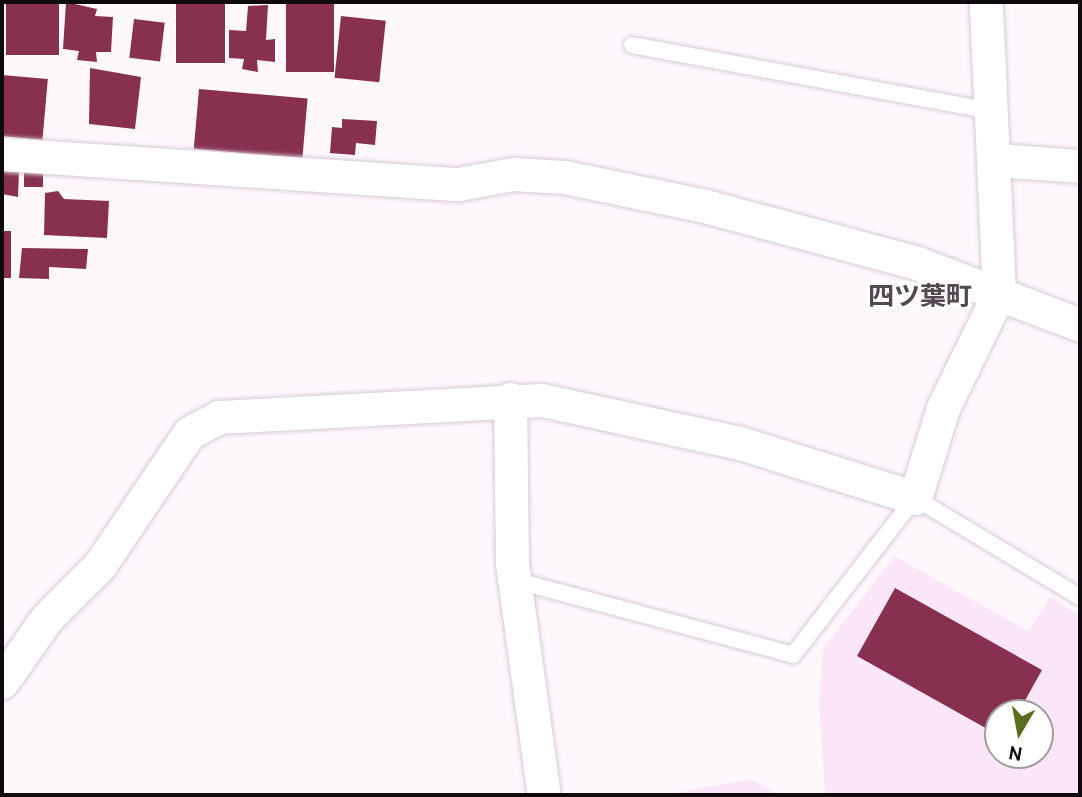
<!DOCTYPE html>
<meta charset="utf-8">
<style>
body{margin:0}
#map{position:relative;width:1082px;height:797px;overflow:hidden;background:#fef8fd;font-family:Cabin,"Noto Sans JP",sans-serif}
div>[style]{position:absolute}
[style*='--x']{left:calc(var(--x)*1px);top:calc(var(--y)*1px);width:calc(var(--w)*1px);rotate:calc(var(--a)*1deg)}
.built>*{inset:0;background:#fbe6f8}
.building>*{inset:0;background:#87304f;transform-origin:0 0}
.roads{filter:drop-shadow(0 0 2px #d8cad5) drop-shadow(0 0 2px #d8cad5)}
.service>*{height:16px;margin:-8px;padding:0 8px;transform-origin:8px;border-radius:8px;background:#fff}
.minor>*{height:33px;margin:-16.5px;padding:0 16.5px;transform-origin:16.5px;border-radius:16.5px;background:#fff}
span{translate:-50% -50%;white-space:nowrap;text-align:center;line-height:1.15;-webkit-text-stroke:7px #fff;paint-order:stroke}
.neighbourhood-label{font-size:26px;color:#534751;font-weight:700}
.frame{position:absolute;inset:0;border:4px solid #0f0a0e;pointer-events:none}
.north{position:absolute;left:984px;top:699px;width:70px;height:70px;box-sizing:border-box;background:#fff;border:2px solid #9f9d9f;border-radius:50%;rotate:190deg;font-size:19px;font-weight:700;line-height:28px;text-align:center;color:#0f0a0e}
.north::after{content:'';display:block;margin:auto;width:24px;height:32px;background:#596d1c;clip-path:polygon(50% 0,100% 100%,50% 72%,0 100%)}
</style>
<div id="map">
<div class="built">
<i style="clip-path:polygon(evenodd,894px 556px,1028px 631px,1050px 597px,1080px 616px,1080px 795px,825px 795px,819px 703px,823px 649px,894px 556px,998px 713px,1040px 713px,1040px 755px,998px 755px,998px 713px)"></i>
<i style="clip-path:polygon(750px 779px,780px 795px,667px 795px)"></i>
</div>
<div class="building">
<i style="left:6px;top:2px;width:53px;height:53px"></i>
<i style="clip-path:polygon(66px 2px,97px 9px,95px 16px,113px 17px,111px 52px,96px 52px,97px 62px,77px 60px,79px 51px,63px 49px)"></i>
<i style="left:176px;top:2px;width:49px;height:61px"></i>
<i style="left:286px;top:2px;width:48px;height:70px"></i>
<i style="clip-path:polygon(268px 5px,266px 40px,275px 39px,275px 62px,257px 60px,258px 72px,242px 69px,244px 59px,229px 58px,229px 30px,246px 31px,248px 6px)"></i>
<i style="left:341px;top:16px;width:45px;height:62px;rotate:6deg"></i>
<i style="left:134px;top:19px;width:31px;height:39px;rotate:7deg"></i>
<i style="clip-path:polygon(90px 68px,141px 77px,135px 129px,89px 124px)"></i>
<i style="left:2px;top:75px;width:46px;height:61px;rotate:5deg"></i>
<i style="left:199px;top:89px;width:109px;height:60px;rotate:5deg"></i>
<i style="clip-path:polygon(342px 119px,377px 121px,375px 145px,356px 143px,355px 155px,330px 153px,332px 127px,342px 128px)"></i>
<i style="clip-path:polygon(2px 169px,19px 171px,18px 197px,2px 194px)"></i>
<i style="left:43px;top:169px;width:18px;height:19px;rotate:90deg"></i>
<i style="clip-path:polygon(58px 191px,64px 199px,109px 201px,107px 238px,44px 235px,45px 193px)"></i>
<i style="left:2px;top:231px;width:9px;height:47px"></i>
<i style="clip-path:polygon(22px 248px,88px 249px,86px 269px,49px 267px,49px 279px,19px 278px)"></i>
<i style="clip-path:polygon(895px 588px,1042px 670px,1018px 713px,998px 713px,998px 735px,857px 656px)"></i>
</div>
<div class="roads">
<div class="service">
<i style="--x:632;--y:45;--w:367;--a:10.4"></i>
<i style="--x:514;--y:580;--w:289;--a:15"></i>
<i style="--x:793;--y:655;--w:199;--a:-52.2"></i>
<i style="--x:915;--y:498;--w:192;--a:31"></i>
</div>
<div class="minor">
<i style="--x:2;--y:154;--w:457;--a:3.8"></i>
<i style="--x:458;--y:184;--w:56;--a:-10.3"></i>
<i style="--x:513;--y:174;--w:51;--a:3.4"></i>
<i style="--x:564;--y:177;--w:144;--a:11.6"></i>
<i style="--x:705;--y:206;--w:220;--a:15"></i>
<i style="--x:917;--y:263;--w:174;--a:20.8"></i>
<i style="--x:997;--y:160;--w:83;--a:4.1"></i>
<i style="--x:510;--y:399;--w:164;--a:89.3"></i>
<i style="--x:512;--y:563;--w:229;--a:82.2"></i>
<i style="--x:2;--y:682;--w:78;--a:-54.9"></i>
<i style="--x:47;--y:618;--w:75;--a:-45"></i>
<i style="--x:100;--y:565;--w:159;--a:-56"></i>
<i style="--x:189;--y:433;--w:34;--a:-28"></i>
<i style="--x:219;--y:417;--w:323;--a:-3"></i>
<i style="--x:542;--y:400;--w:203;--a:12.3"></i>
<i style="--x:740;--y:443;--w:183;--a:17.4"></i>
<i style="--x:915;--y:498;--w:94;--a:-72.7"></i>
<i style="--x:943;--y:408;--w:128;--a:-64"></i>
<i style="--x:999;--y:293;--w:291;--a:-92.6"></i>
</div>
</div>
<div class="neighbourhood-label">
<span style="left:920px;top:297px">四ツ葉町</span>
</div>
<div class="frame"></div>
<div class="north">N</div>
</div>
